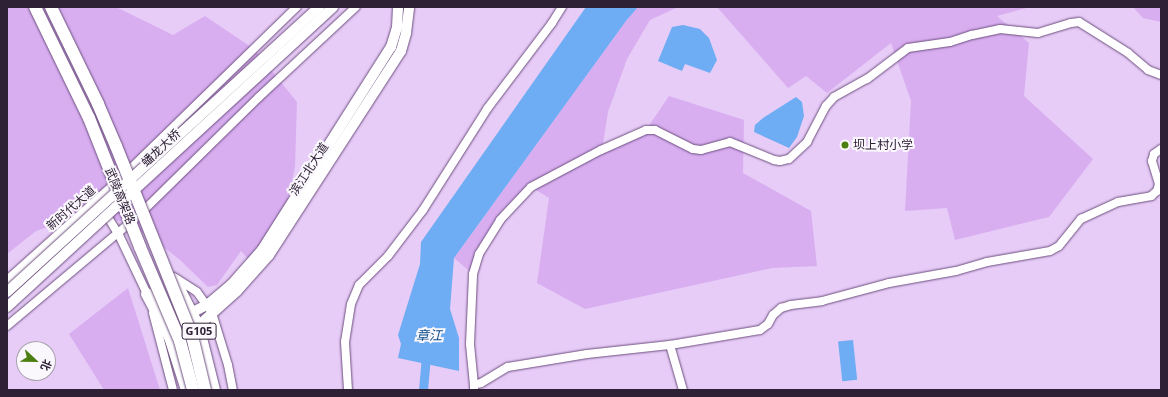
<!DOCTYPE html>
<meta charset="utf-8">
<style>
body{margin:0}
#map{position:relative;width:1168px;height:397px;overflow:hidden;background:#e7ccf7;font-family:"Open Sans","Noto Sans SC",sans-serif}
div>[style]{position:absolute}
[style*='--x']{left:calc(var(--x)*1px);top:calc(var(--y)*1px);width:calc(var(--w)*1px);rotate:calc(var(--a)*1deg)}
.green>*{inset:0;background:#d8aef1}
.water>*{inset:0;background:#6eadf3;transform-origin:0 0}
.canal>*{height:9px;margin:-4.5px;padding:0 4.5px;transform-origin:4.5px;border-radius:4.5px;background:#6eadf3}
.roads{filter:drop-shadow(0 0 1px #6c4e7e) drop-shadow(0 0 1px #6c4e7e)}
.minor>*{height:8px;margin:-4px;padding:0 4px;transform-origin:4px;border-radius:4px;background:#fff}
.major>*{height:10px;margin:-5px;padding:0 5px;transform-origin:5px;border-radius:5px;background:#fff}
.highway>*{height:12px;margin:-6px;padding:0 6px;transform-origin:6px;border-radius:6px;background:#fff}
.bridges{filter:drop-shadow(0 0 1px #6c4e7e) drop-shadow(0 0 1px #6c4e7e)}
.major-bridge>*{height:10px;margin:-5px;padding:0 5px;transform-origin:5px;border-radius:5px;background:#fff}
.highway-bridge>*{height:12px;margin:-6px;padding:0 6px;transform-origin:6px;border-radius:6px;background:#fff}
.dots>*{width:11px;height:11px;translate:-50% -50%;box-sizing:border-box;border:2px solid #faf7fd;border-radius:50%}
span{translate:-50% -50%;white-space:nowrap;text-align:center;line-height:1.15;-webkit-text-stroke:4px #faf7fd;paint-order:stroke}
.shield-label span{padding:1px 3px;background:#faf7fd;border:1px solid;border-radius:3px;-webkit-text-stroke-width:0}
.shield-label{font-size:11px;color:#2e2135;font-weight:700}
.poi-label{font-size:12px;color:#2e2135}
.left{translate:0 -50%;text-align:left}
.street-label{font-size:12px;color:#2e2135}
.water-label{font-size:13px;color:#074c8b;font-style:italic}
.frame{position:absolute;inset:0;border:8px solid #2e2135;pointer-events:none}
.north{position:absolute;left:16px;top:341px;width:40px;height:40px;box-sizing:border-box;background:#faf7fd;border:1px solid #a8a1ad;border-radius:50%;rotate:112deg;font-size:11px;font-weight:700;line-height:16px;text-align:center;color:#2e2135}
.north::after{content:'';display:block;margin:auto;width:14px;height:18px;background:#4c7f11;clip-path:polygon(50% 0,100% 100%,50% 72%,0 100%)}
</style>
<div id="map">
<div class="green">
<i style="clip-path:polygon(7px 7px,116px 7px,173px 35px,205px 16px,254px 49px,297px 102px,295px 167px,282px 227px,257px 269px,241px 251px,217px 285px,208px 287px,180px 260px,151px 237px,120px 221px,82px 215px,36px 231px,7px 254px)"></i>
<i style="clip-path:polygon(638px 7px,678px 7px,650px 20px,627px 59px,608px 112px,602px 150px,646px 130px,669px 96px,744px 120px,743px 173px,811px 211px,817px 266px,772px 268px,585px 309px,537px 283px,549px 198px,531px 187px,500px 220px,473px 274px,454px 258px,626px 21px)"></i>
<i style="clip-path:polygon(717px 7px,1030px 7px,997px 16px,1029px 43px,1024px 96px,1093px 159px,1049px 217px,955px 240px,947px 208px,905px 211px,911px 101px,891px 43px,827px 93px,806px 76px,788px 88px)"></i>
<i style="clip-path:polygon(1133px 7px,1161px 7px,1161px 22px,1143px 18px)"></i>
<i style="clip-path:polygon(128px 288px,160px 390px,104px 390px,69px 334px)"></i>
</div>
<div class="water">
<i style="clip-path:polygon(586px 7px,638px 7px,626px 21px,454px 258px,450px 309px,459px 338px,459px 371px,398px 358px,401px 344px,398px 335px,420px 264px,421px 242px)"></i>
<i style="clip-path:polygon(683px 25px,700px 29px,709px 38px,717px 60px,710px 73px,685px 64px,682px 71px,658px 61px,672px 27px)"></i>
<i style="clip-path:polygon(796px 97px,802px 102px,804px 116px,797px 137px,789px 148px,754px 132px,755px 125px,763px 118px)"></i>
<i style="left:853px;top:340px;width:40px;height:15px;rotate:84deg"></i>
</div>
<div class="canal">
<i style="--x:423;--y:390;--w:38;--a:-85"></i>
</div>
<div class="roads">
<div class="minor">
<i style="--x:124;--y:175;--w:241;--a:-44.2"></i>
<i style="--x:104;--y:211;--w:26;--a:58"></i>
<i style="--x:118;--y:233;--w:29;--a:-41"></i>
<i style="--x:140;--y:214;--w:167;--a:-44.5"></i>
<i style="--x:259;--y:97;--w:132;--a:-42.9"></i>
<i style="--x:174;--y:277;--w:27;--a:33"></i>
<i style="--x:197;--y:292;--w:26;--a:54"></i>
<i style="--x:212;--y:313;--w:54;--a:72.9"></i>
<i style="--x:228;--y:365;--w:25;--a:79"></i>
<i style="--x:7;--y:280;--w:153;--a:-41.8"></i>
<i style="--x:121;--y:178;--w:13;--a:61"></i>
<i style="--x:153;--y:313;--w:80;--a:75.4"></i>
<i style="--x:7;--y:326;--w:145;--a:-40"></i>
<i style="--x:118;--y:233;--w:72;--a:64.5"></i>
<i style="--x:670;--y:345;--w:47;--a:73.9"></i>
<i style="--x:474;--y:385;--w:41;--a:-95.6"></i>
<i style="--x:470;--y:344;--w:70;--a:-87.5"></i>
<i style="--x:473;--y:274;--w:21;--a:-73"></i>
<i style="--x:479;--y:254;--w:40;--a:-58"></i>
<i style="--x:500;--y:220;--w:45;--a:-46.8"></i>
<i style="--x:531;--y:187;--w:79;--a:-27.9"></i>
<i style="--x:601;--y:150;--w:49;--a:-24"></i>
<i style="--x:646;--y:130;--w:9;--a:0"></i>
<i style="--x:655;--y:130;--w:42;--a:26.6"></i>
<i style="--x:693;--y:149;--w:8;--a:7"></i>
<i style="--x:701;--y:150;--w:30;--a:-15"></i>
<i style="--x:730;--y:142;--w:48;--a:22.2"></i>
<i style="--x:774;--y:160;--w:6;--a:9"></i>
<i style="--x:780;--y:161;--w:9;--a:-13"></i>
<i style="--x:789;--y:159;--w:25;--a:-43"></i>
<i style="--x:807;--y:142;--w:41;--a:-62.2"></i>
<i style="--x:826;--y:106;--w:12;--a:-48"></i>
<i style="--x:834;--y:97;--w:38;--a:-29"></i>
<i style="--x:867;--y:79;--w:51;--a:-37.1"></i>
<i style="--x:908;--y:48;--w:42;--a:-8.1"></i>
<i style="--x:950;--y:42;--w:23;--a:-18"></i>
<i style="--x:972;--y:35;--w:29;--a:-12"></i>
<i style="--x:1000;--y:29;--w:38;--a:6"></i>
<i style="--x:1038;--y:33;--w:34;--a:-17"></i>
<i style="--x:1071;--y:23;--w:8;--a:-7"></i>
<i style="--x:1079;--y:22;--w:58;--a:32.3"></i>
<i style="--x:1128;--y:53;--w:26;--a:40"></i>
<i style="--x:1148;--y:70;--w:14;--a:21"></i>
<i style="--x:474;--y:389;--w:4;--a:-90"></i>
<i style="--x:474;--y:385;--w:7;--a:-16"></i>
<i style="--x:481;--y:383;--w:31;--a:-31"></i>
<i style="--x:508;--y:367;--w:80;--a:-9.3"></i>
<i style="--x:587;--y:354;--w:83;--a:-6.2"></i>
<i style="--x:670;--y:345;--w:91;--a:-9.5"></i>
<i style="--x:760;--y:330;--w:10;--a:-37"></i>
<i style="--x:768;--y:324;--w:10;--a:-61"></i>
<i style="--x:773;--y:315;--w:11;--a:-41"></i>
<i style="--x:781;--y:308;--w:10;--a:-17"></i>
<i style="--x:791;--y:305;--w:31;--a:-7"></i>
<i style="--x:822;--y:301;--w:69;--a:-15"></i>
<i style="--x:889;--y:283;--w:68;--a:-10.2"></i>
<i style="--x:956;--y:271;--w:32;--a:-16"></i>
<i style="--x:987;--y:262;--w:64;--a:-9.9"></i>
<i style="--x:1050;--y:251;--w:10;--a:-29"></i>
<i style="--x:1059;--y:246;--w:35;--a:-51"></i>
<i style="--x:1081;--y:219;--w:41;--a:-24.7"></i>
<i style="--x:1118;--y:202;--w:34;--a:-10"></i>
<i style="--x:1151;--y:196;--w:8;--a:-40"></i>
<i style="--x:1157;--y:191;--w:7;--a:-74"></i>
<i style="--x:1159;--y:184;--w:24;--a:-107"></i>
<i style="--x:1152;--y:161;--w:7;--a:-74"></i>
<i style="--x:1154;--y:154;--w:9;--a:-36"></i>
<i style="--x:348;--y:390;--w:48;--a:-93.6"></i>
<i style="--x:345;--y:342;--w:38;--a:-81"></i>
<i style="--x:351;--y:304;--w:21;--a:-67"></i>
<i style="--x:359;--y:285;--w:41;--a:-45"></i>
<i style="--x:388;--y:256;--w:58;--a:-52.7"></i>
<i style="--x:423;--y:210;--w:120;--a:-57.6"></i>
<i style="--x:487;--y:109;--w:108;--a:-52.9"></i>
<i style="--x:552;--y:23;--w:19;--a:-58"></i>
</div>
<div class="major">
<i style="--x:191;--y:313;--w:18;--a:-27"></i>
<i style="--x:207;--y:305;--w:31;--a:-40"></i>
<i style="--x:231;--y:285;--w:47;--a:-48.5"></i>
<i style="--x:262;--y:250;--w:241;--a:-57.6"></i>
<i style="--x:391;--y:47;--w:21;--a:-73"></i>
<i style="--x:397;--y:27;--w:20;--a:-87"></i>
<i style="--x:198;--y:326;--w:52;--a:-41.9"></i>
<i style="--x:237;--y:291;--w:48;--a:-48.4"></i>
<i style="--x:269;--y:255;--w:243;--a:-57.1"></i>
<i style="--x:401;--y:51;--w:19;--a:-74"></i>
<i style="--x:406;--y:33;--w:26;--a:-83"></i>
</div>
<div class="highway">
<i style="--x:175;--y:281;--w:51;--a:62.9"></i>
<i style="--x:198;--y:326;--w:66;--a:76"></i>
<i style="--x:147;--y:294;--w:49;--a:61.9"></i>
<i style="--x:170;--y:337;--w:56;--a:72.2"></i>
</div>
</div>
<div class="bridges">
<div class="major-bridge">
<i style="--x:7;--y:292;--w:423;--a:-42.4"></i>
<i style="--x:7;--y:307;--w:443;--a:-42.6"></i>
</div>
<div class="highway-bridge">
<i style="--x:35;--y:7;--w:123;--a:64.1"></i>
<i style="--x:89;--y:118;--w:139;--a:68.4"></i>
<i style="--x:140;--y:247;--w:102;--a:66.9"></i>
<i style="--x:180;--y:341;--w:51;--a:75.1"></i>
<i style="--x:51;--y:7;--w:108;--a:64.1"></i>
<i style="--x:98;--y:104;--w:46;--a:66.8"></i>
<i style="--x:116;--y:146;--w:205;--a:68.2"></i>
<i style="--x:192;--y:336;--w:56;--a:76.5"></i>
</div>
</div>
<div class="dots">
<i style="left:845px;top:145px;background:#4c7f11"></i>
</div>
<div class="shield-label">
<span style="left:199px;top:331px">G105</span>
</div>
<div class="poi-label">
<span class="left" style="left:853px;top:145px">坝上村小学</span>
</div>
<div class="street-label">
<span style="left:161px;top:148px;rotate:-43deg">蟠龙大桥</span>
<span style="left:309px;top:169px;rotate:-57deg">滨江北大道</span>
<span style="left:120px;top:196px;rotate:68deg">武陵高架路</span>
<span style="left:71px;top:208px;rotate:-41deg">新时代大道</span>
</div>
<div class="water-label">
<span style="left:429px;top:335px">章江</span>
</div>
<div class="frame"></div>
<div class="north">北</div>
</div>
